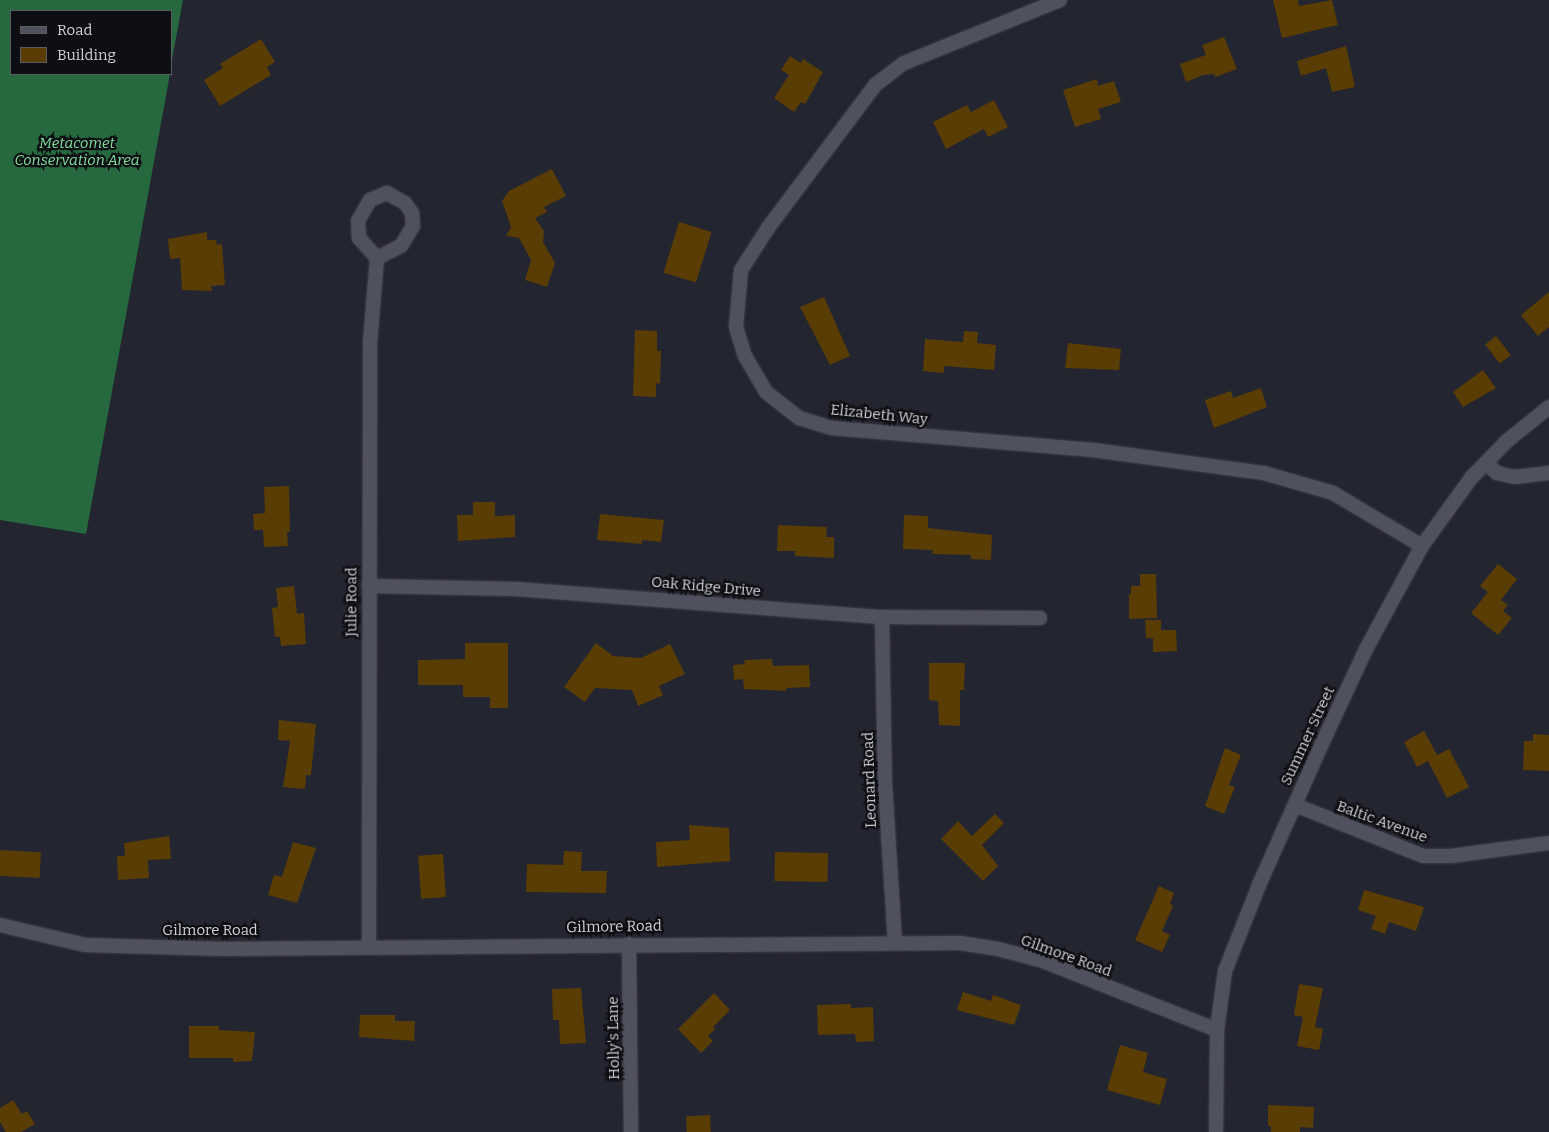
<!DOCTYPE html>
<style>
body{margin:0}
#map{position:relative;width:1549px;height:1132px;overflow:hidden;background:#232530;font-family:Bitter,serif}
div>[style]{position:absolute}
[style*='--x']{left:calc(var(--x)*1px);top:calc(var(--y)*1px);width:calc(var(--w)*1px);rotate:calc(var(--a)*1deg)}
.forest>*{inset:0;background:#27693e}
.building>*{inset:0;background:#5a3c05;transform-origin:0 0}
.roads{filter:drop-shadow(0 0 1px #3f414a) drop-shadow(0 0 1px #3f414a)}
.minor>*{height:14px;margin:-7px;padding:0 7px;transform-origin:7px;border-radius:7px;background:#4f525e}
.tertiary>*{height:14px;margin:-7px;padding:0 7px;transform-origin:7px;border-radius:7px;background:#4f525e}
span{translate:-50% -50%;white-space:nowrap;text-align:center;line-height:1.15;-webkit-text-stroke:4.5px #0d0f13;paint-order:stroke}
.park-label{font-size:15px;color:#84df9e;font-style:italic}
.street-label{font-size:15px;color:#d0d2d9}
.legend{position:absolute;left:10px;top:10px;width:162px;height:65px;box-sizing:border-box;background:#0d0f13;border:1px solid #5b5d62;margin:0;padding:6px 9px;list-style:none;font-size:15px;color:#d0d2d9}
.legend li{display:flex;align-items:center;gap:10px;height:25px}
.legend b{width:25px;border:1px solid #5b5d62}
</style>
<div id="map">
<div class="forest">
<i style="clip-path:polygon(0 0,183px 0,171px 65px,171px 11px,11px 11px,11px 74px,170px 74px,86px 534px,0 520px)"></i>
</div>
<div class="building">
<i style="clip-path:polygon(1273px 0,1298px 0,1299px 6px,1332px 0,1338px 25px,1282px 38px)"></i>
<i style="clip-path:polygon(1224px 37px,1237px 69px,1215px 77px,1214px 74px,1203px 75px,1186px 82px,1180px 64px,1206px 55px,1202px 45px)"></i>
<i style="clip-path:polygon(261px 39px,275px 62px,267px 67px,271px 75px,220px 106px,204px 80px,223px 68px,220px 64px)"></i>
<i style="clip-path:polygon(1346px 46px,1355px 87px,1332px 92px,1326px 68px,1301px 76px,1297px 61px)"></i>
<i style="clip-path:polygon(790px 56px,801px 63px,803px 59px,823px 72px,805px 104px,801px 102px,794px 112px,774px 98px,789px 75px,781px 70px)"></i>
<i style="clip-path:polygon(1097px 79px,1098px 86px,1114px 81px,1121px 102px,1098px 109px,1101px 119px,1075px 127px,1063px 90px)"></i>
<i style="clip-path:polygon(994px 100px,1008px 127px,988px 137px,984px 129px,946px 149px,933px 122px,967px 105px,971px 112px)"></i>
<i style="clip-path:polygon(552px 169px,566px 196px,544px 207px,547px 212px,535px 218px,544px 231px,543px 242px,555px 263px,547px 287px,525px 280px,531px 260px,519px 238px,506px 236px,511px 227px,502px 201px,509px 191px)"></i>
<i style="left:679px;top:222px;width:34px;height:53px;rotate:17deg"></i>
<i style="clip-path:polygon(207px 232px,207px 240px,216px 240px,217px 245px,222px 244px,225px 285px,211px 286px,212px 291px,182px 290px,180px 258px,170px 259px,168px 239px)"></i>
<i style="clip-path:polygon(1549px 292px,1549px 327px,1538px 336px,1521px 315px)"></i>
<i style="clip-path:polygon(824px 297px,850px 356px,830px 365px,800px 307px)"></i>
<i style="clip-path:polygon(635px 330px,657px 331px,657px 351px,661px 351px,660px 384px,656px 383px,656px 397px,633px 396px)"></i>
<i style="clip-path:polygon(964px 331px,978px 332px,977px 343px,996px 345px,994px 370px,944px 366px,944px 373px,923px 371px,925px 339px,963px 342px)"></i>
<i style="left:1496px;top:336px;width:24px;height:14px;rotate:52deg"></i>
<i style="clip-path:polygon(1068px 343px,1121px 349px,1119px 370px,1065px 368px)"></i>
<i style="clip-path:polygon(1483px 370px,1496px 388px,1463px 407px,1453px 392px)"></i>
<i style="clip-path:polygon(1261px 388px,1267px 407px,1214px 428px,1205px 400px,1231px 391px,1233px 398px)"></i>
<i style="clip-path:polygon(289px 486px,290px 532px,287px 532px,288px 546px,264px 547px,263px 530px,254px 530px,253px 514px,265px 513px,264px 487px)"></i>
<i style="clip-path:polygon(473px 502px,495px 502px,495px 516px,515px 515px,515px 537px,458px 541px,457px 515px,473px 515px)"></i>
<i style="clip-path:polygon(600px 514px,664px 520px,661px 542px,642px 540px,642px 544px,597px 540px)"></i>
<i style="clip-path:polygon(904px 515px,928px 516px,928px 528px,992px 535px,991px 560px,971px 559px,971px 555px,932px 554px,933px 550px,903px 549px)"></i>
<i style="clip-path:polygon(778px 525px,827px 527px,826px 537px,834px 537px,834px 558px,795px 556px,795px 551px,777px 551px)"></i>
<i style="clip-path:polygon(1498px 564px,1517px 579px,1501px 600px,1508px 605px,1503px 611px,1512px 618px,1498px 635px,1471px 613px,1488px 592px,1480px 586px)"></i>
<i style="clip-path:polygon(1140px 574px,1156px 574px,1157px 618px,1129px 619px,1129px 594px,1131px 594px,1131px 586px,1140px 586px)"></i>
<i style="clip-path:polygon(294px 586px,297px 614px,304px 613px,306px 644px,281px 646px,280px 637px,275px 637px,272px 608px,278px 607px,276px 588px)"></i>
<i style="clip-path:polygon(1145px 620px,1161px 620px,1161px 630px,1176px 630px,1177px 651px,1153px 652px,1153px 638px,1146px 638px)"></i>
<i style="clip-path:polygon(465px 643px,508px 643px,508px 708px,490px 708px,490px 697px,463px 697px,463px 685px,418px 685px,418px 660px,465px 659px)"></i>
<i style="clip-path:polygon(596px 643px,613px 656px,641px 658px,670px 644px,685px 674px,659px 686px,663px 695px,638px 706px,632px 690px,595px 688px,585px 702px,564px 687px)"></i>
<i style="clip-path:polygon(772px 659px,773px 666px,809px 665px,810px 687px,786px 688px,786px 691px,744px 689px,743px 679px,734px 680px,733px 665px,745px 664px,744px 660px)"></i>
<i style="clip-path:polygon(929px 663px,965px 663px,964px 690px,960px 690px,960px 726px,939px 725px,938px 701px,929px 700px)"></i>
<i style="clip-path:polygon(279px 720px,316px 724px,311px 775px,306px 775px,305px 789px,283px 787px,290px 741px,278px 740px)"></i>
<i style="clip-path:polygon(1424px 731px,1437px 755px,1449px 749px,1469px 787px,1447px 798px,1428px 761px,1417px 767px,1404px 742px)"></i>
<i style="clip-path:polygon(1533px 734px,1549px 735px,1549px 771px,1523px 770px,1524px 741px,1533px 741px)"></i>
<i style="clip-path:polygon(1225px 748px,1241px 755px,1229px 785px,1235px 787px,1224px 814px,1205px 806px)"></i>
<i style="clip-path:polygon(995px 814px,1004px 823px,982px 845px,998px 866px,983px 881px,941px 839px,958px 821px,972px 836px)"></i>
<i style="clip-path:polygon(689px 825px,729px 828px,730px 861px,657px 867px,656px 842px,690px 840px)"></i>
<i style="clip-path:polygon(169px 836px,171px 859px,148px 860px,149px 878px,118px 880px,117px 856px,125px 856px,124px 843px)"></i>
<i style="clip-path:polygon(293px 842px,316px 848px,297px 903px,268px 895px,274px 875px,282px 877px)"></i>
<i style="left:0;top:850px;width:41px;height:26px;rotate:3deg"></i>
<i style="clip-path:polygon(564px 851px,582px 852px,581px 871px,607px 871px,606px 893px,526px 892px,527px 864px,563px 865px)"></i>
<i style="left:775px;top:852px;width:53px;height:29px;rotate:1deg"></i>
<i style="left:443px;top:854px;width:43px;height:25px;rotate:86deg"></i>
<i style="clip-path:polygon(1159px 886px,1174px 893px,1170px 904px,1173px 906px,1162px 931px,1170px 935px,1162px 952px,1135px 940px)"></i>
<i style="clip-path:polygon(1364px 890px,1424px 907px,1416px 931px,1389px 922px,1385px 934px,1371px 929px,1376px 916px,1358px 910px)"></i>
<i style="clip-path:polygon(1299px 984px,1323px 988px,1315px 1027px,1323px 1029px,1319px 1050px,1297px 1046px,1303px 1017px,1294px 1015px)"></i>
<i style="clip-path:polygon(581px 988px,586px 1043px,560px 1044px,559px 1020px,553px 1020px,552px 989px)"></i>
<i style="clip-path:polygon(963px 992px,991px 1001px,993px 995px,1021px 1005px,1014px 1025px,957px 1010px)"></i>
<i style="clip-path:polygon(714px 993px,730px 1010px,713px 1027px,715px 1029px,708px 1036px,713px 1041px,701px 1053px,678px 1029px)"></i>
<i style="clip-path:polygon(851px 1004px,851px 1008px,873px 1007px,874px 1041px,856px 1042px,855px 1034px,818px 1035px,817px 1005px)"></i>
<i style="clip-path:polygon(360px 1015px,395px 1015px,395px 1021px,415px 1021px,414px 1041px,359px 1037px)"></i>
<i style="clip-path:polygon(189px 1026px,219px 1026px,219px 1030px,255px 1032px,252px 1061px,233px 1062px,233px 1058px,189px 1058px)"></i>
<i style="clip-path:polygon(1120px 1045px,1148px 1053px,1143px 1072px,1167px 1079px,1160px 1105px,1107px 1090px)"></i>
<i style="clip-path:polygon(13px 1100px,22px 1114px,27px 1111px,35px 1124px,21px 1132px,6px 1132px,0 1122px,0 1108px)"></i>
<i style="clip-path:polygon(1268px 1105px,1314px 1107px,1313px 1128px,1300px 1127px,1300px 1132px,1271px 1132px,1271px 1126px,1268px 1126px)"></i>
<i style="left:710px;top:1115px;width:17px;height:24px;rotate:87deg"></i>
</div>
<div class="roads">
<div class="minor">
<i style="--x:1060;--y:0;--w:168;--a:158"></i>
<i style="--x:904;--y:63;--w:35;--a:143"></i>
<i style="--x:876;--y:84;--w:180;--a:126.9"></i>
<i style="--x:768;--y:228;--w:50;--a:122.7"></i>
<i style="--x:741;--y:270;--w:57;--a:95"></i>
<i style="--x:736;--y:327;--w:30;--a:73"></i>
<i style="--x:745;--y:356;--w:42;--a:59.7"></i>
<i style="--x:766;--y:392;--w:42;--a:38.2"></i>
<i style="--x:799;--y:418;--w:34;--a:17"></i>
<i style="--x:832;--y:428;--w:262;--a:4.8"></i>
<i style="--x:1093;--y:450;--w:173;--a:7.7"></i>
<i style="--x:1264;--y:473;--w:72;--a:16.2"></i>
<i style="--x:1333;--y:493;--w:104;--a:30.8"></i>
<i style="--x:1486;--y:463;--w:15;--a:42"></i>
<i style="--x:1497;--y:473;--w:18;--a:13"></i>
<i style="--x:1515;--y:477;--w:34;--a:-7"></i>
<i style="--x:369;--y:586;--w:147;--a:1.2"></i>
<i style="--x:516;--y:589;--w:367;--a:4.4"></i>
<i style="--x:882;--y:617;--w:158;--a:0.4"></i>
<i style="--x:882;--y:617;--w:167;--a:89"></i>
<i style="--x:885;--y:784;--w:157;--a:86.4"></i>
<i style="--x:1295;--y:805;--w:138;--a:21.7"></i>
<i style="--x:1423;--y:856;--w:28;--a:0"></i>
<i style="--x:1451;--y:856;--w:99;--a:-7.6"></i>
<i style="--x:0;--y:925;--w:87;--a:13.2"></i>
<i style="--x:85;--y:945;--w:138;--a:1.7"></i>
<i style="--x:223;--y:949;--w:737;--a:-0.47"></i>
<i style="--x:960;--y:943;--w:38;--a:9"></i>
<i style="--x:998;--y:949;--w:47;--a:14.9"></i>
<i style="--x:1043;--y:961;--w:187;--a:21.6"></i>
<i style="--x:629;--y:944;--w:188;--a:89.4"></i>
<i style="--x:369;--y:946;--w:603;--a:-89.9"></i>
<i style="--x:370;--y:343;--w:85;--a:-85.3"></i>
<i style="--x:377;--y:258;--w:27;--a:-27"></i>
<i style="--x:401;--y:246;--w:23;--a:-59"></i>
<i style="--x:413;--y:226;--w:13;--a:-94"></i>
<i style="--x:412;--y:213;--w:12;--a:-125"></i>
<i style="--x:405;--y:203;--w:21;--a:-151"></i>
<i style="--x:387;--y:193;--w:18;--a:158"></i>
<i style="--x:370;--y:200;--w:24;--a:120"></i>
<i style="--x:358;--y:221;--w:17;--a:87"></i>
<i style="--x:359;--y:238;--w:27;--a:48"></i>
</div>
<div class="tertiary">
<i style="--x:1216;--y:1132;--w:102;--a:-89.4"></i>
<i style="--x:1217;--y:1030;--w:60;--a:-82.3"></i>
<i style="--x:1225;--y:971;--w:92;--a:-68.4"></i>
<i style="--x:1259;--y:885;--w:162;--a:-66"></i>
<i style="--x:1325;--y:737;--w:97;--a:-65"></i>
<i style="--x:1366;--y:649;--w:117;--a:-61.5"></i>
<i style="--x:1422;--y:546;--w:84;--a:-54.2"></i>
<i style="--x:1471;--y:478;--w:52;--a:-45.8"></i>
<i style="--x:1507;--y:441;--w:54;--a:-39"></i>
</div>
</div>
<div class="park-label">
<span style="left:77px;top:152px">Metacomet<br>Conservation Area</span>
</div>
<div class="street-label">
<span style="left:879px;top:415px;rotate:6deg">Elizabeth Way</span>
<span style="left:706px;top:587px;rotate:5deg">Oak Ridge Drive</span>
<span style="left:352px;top:602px;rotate:-90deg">Julie Road</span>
<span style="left:1308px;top:736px;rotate:-65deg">Summer Street</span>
<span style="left:870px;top:780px;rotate:-92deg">Leonard Road</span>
<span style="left:1382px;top:822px;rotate:20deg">Baltic Avenue</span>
<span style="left:614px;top:927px;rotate:-1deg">Gilmore Road</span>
<span style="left:210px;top:931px">Gilmore Road</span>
<span style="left:1066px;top:956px;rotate:20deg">Gilmore Road</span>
<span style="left:614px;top:1038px;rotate:-91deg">Holly's Lane</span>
</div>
<ul class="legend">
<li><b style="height:6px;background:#4f525e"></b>Road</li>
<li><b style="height:14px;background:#5a3c05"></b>Building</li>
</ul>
</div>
